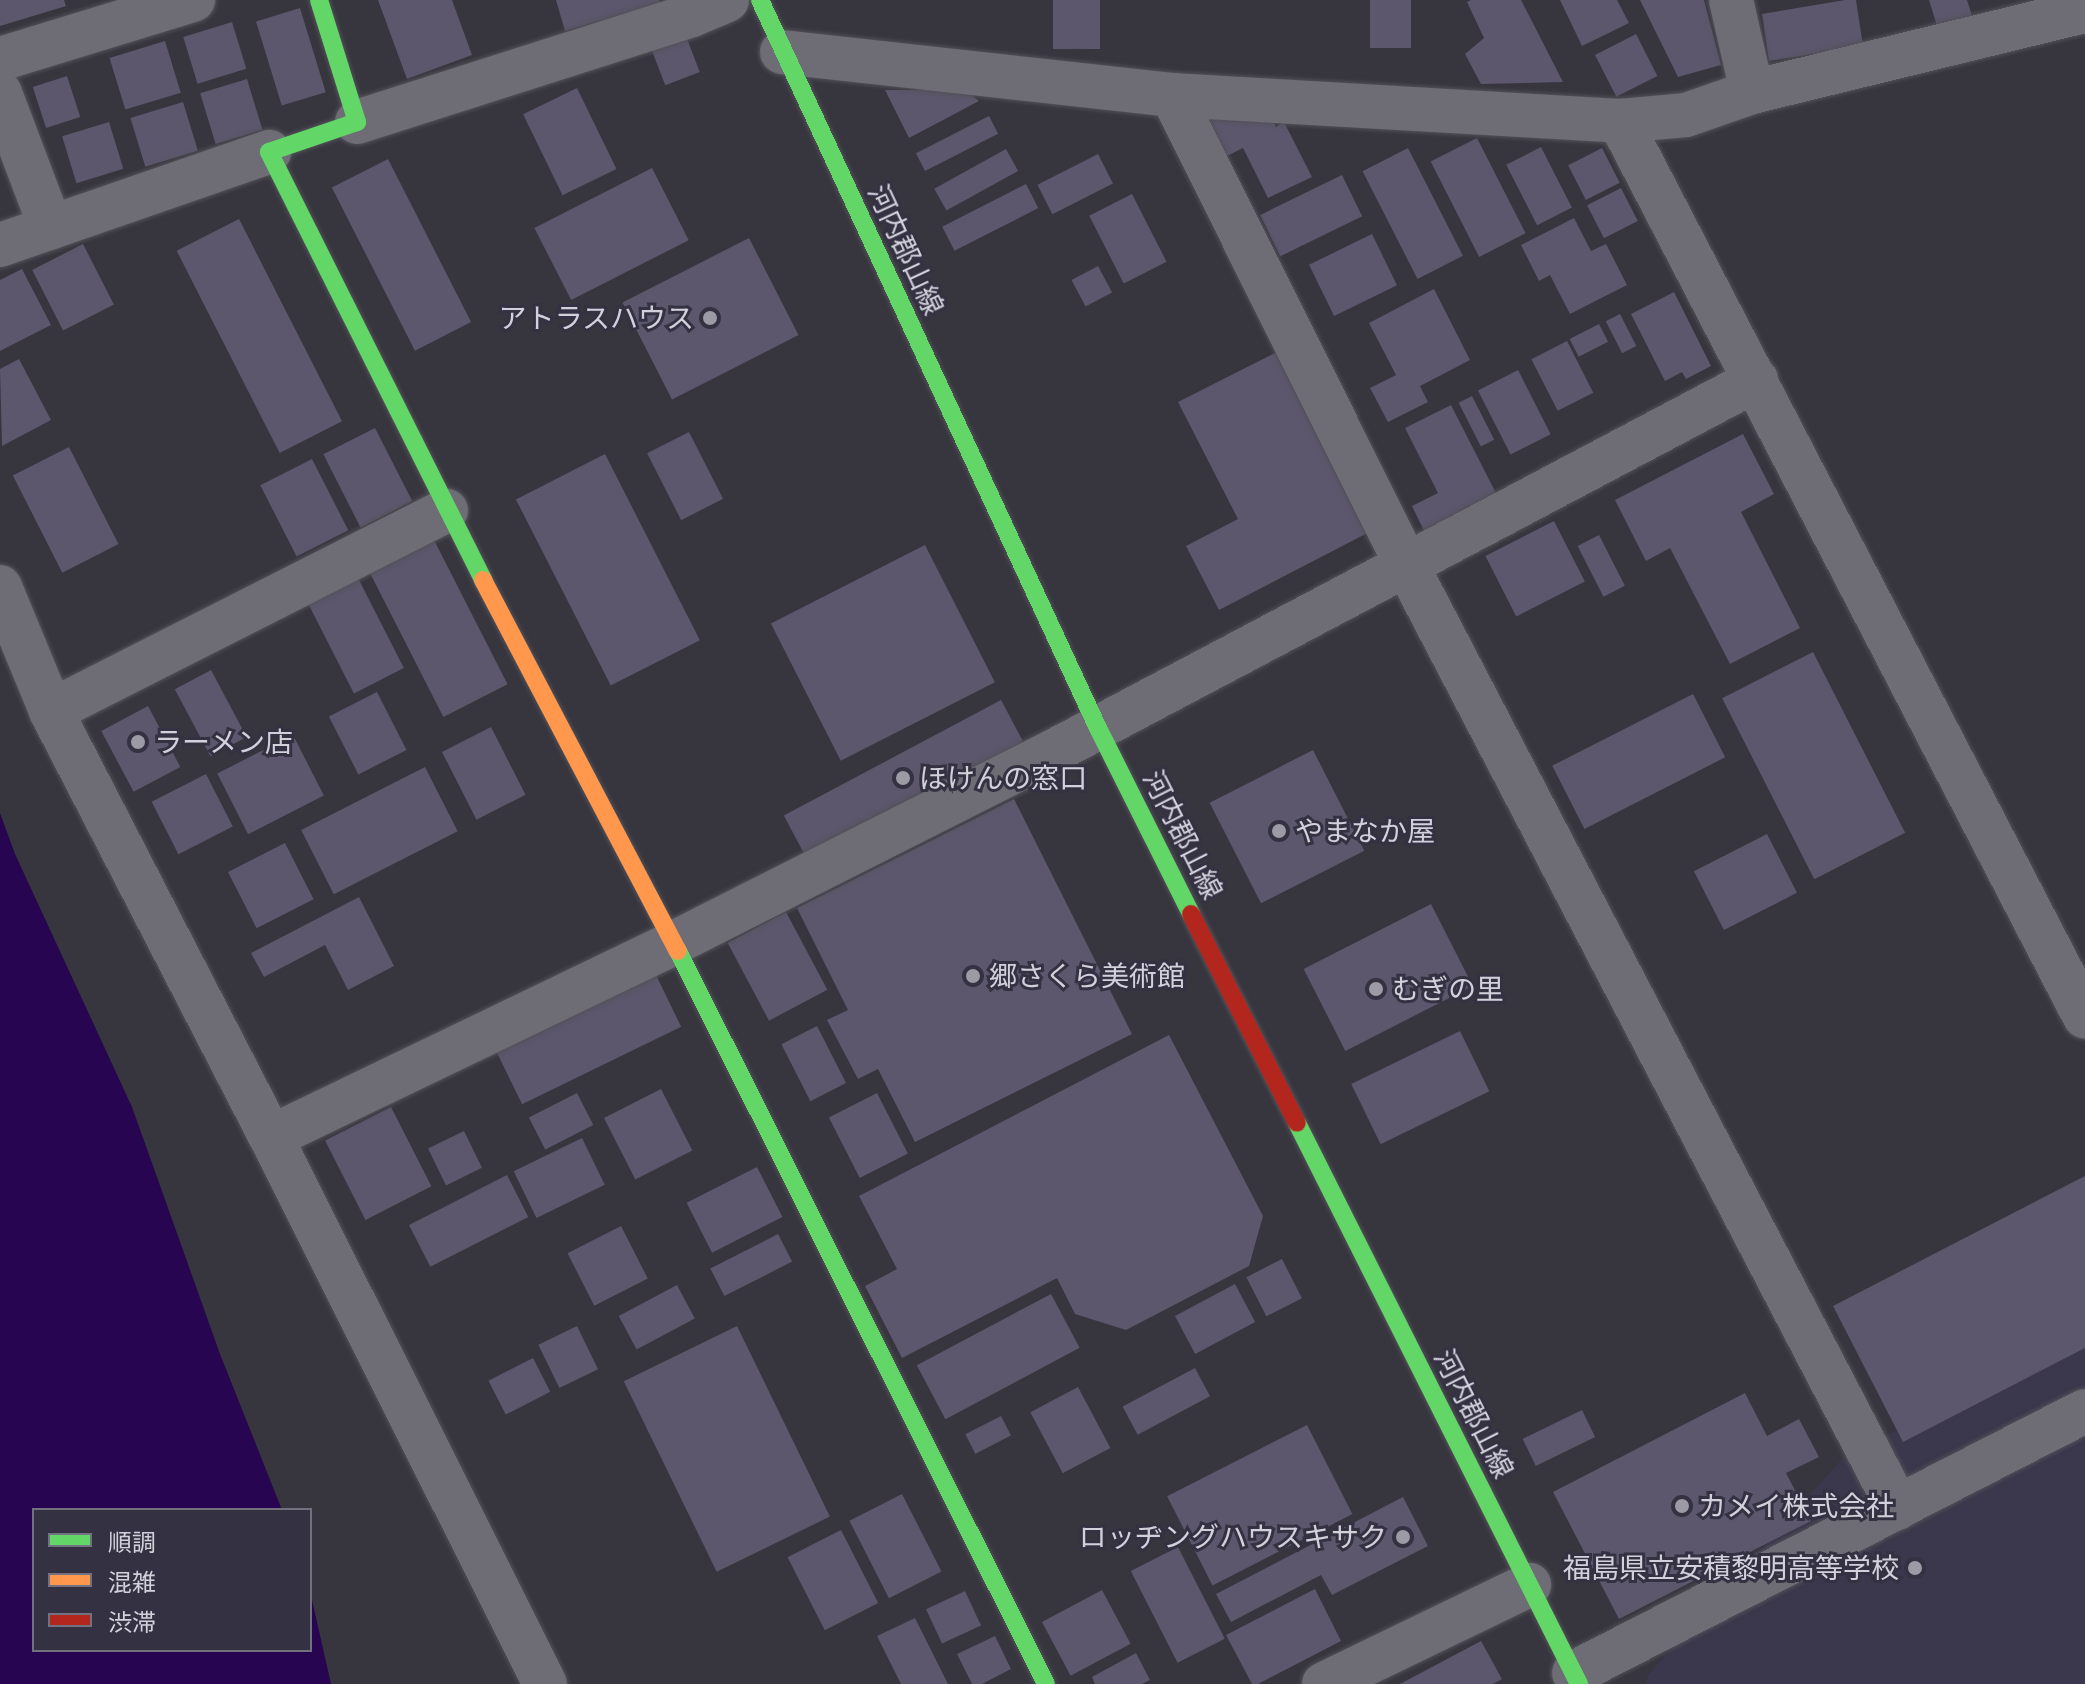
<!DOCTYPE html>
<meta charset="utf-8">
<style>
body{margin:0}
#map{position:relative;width:2085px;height:1684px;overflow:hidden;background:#37353e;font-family:"IBM Plex Sans","Noto Sans JP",sans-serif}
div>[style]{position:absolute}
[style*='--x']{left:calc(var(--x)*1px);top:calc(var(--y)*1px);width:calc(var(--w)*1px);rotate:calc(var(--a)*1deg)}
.built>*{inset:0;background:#3b374c}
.water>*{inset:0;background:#270550}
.building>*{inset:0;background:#5c576c;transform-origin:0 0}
.roads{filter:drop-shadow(0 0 2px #525158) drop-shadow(0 0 2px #525158)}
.street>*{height:44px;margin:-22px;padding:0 22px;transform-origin:22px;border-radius:22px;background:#6e6c74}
.fast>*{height:18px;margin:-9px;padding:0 9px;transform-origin:9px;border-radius:9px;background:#63d668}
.slow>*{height:18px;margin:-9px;padding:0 9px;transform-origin:9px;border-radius:9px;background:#ff974d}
.jam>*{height:18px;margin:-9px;padding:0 9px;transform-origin:9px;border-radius:9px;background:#b3261e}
.dots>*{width:22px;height:22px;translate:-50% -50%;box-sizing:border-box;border:4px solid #343142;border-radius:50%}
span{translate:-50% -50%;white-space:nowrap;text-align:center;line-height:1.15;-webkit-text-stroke:6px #343142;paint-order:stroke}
.street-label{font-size:28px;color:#d2d1db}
.poi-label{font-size:28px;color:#d2d1db}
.right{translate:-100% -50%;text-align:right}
.left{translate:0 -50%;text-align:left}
.legend{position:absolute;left:32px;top:1508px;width:280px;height:144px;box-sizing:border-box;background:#343142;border:2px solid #73717f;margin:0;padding:10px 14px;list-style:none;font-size:24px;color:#d2d1db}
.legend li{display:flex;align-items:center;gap:16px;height:40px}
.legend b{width:40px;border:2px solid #73717f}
</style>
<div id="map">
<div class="built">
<i style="clip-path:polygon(2085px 1330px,2085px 1684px,1645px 1684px,1648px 1675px,1840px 1461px)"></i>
</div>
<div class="water">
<i style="clip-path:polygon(0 813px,15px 854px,132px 1107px,220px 1354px,282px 1510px,34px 1510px,34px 1650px,310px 1650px,310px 1591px,331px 1684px,0 1684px)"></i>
</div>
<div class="building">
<i style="clip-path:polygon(0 0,64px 0,66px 6px,0 26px)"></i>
<i style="clip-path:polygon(378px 0,452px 0,472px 55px,407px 79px)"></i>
<i style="clip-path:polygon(556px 0,659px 0,660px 3px,565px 31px)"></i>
<i style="left:1053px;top:0;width:47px;height:49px"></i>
<i style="left:1370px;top:0;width:41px;height:48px"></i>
<i style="clip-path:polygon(1471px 0,1521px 0,1563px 82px,1481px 84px,1465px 54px,1484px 38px,1467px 2px)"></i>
<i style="clip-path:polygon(1560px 0,1617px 0,1629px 23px,1582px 46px)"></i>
<i style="clip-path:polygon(1640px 0,1704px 0,1721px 65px,1678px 77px)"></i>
<i style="clip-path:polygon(1845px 0,1856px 0,1863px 46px,1769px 61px,1762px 14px)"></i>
<i style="clip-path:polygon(1929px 0,1967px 0,1973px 19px,1938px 29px)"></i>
<i style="left:300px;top:8px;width:88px;height:46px;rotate:73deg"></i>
<i style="left:232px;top:22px;width:49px;height:51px;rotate:73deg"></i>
<i style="left:684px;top:31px;width:44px;height:37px;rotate:69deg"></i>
<i style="left:1636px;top:34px;width:47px;height:46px;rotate:63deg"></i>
<i style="left:165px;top:41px;width:54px;height:58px;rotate:73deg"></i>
<i style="left:67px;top:76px;width:43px;height:36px;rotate:72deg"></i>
<i style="left:247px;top:79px;width:53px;height:49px;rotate:73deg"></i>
<i style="left:577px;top:88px;width:90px;height:60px;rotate:64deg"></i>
<i style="clip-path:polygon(885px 90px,965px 90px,979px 101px,909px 138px)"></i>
<i style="left:183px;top:102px;width:51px;height:55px;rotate:73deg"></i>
<i style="left:989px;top:116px;width:20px;height:82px;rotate:63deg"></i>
<i style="clip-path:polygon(1270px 116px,1276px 127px,1284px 122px,1312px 177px,1268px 198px,1243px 148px,1223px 158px,1204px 117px)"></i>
<i style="left:109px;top:122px;width:49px;height:49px;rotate:73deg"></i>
<i style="left:1477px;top:138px;width:107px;height:52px;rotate:63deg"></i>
<i style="left:1541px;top:147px;width:68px;height:39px;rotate:63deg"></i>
<i style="left:1408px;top:148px;width:121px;height:51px;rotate:63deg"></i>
<i style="left:1602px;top:148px;width:39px;height:38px;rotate:63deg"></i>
<i style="left:1006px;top:149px;width:25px;height:82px;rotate:61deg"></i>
<i style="left:1098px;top:154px;width:33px;height:68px;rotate:63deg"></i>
<i style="left:388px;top:159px;width:183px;height:63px;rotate:63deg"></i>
<i style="left:652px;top:168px;width:81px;height:132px;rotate:63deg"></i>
<i style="left:1342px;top:175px;width:46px;height:91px;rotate:64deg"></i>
<i style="left:1026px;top:184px;width:27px;height:94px;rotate:63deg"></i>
<i style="left:1621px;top:188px;width:37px;height:38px;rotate:63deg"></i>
<i style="left:1132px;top:194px;width:76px;height:48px;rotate:63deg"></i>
<i style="clip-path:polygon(1574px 218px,1591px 251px,1606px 244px,1627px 285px,1570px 314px,1550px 275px,1539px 281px,1521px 245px)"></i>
<i style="left:239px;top:219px;width:227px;height:70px;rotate:63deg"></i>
<i style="left:1372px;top:234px;width:57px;height:70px;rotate:64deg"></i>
<i style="left:749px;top:238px;width:109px;height:142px;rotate:63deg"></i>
<i style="left:83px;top:244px;width:68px;height:57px;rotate:63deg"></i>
<i style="left:1098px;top:266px;width:30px;height:30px;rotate:62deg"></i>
<i style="clip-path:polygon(22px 269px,51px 325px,0 351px,0 280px)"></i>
<i style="clip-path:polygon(1434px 289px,1470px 360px,1420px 386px,1428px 402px,1388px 422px,1370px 388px,1396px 375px,1369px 323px)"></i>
<i style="clip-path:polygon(1674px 292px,1711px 366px,1686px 379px,1682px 372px,1665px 381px,1631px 314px)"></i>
<i style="left:1620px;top:314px;width:36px;height:16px;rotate:63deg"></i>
<i style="left:1599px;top:324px;width:20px;height:33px;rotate:63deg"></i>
<i style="left:1567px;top:341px;width:58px;height:40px;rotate:63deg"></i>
<i style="clip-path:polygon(1285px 348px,1377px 528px,1219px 610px,1186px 546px,1238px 519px,1178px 402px)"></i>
<i style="clip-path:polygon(19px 359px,51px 420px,2px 446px,0 369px)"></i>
<i style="left:1518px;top:370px;width:72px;height:45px;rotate:63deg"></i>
<i style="left:1472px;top:396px;width:49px;height:15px;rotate:63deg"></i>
<i style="clip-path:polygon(1451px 405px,1499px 499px,1426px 535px,1412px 506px,1438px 493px,1405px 428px)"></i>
<i style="left:375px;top:428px;width:82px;height:58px;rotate:63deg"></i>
<i style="left:689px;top:432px;width:75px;height:47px;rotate:63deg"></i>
<i style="clip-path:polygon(1743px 434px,1774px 494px,1741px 512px,1800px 628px,1730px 664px,1670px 548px,1646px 561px,1615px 500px)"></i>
<i style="left:69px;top:447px;width:109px;height:63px;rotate:63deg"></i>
<i style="left:605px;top:454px;width:209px;height:100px;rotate:63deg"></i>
<i style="left:312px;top:459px;width:80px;height:58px;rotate:63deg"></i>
<i style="left:1554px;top:521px;width:68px;height:77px;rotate:63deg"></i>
<i style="left:1599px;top:535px;width:57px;height:24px;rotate:63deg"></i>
<i style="left:434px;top:540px;width:162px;height:72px;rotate:63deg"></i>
<i style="left:925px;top:545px;width:154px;height:173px;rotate:63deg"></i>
<i style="left:358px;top:578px;width:101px;height:56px;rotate:63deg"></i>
<i style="left:1813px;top:652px;width:203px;height:102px;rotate:63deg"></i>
<i style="left:211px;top:670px;width:76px;height:41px;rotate:62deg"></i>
<i style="left:377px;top:692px;width:65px;height:54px;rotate:63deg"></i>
<i style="left:1693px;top:694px;width:71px;height:158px;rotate:63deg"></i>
<i style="left:1001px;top:700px;width:47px;height:246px;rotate:62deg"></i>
<i style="left:148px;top:706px;width:69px;height:53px;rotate:62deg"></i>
<i style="left:491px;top:727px;width:76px;height:55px;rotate:63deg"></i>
<i style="left:293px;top:735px;width:68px;height:85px;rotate:63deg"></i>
<i style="left:1313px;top:750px;width:113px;height:116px;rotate:63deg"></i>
<i style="left:425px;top:767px;width:72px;height:139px;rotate:63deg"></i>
<i style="left:206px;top:774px;width:59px;height:61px;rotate:63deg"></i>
<i style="clip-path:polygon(1014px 799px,1132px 1034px,915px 1142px,878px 1069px,858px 1079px,827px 1020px,848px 1010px,797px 908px)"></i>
<i style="left:1767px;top:834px;width:66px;height:82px;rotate:63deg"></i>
<i style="left:285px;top:843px;width:63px;height:64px;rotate:63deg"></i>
<i style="clip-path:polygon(359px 897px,394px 966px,348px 990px,325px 945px,264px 977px,251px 953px)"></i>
<i style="left:1431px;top:904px;width:92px;height:143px;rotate:63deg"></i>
<i style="left:786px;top:912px;width:88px;height:66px;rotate:62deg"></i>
<i style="left:654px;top:971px;width:62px;height:177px;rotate:64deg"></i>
<i style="left:817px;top:1026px;width:64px;height:40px;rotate:63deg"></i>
<i style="left:1460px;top:1031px;width:67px;height:121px;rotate:64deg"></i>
<i style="clip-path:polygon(1169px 1035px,1263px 1216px,1249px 1266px,1126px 1330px,1075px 1314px,1057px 1278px,902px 1358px,865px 1286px,897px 1269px,859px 1196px)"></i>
<i style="left:661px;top:1089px;width:69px;height:64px;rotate:63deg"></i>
<i style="left:577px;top:1093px;width:36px;height:54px;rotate:63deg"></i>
<i style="left:877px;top:1093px;width:68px;height:54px;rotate:63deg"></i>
<i style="left:391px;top:1107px;width:89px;height:74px;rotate:63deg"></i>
<i style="left:464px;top:1131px;width:41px;height:40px;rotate:64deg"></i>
<i style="left:582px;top:1138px;width:52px;height:76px;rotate:64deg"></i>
<i style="left:757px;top:1167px;width:56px;height:79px;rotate:63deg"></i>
<i style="left:507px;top:1175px;width:47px;height:110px;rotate:63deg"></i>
<i style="clip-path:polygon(2085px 1176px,2085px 1348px,1903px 1442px,1833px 1306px)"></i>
<i style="left:621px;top:1226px;width:59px;height:60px;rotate:63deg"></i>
<i style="left:778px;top:1234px;width:31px;height:76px;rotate:63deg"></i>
<i style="left:1282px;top:1259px;width:44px;height:40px;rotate:63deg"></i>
<i style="left:1235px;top:1284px;width:43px;height:68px;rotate:62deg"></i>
<i style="left:677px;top:1285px;width:38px;height:66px;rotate:62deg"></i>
<i style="left:1051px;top:1294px;width:61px;height:152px;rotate:62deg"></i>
<i style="left:577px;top:1326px;width:48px;height:43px;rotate:64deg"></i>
<i style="left:737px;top:1326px;width:212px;height:126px;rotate:64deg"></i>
<i style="left:533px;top:1358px;width:38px;height:50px;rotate:63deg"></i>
<i style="left:1195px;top:1368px;width:32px;height:82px;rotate:62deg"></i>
<i style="left:1078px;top:1387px;width:69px;height:54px;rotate:62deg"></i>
<i style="clip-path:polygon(1745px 1393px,1767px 1436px,1799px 1419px,1819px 1457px,1786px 1473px,1811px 1521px,1619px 1619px,1553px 1492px)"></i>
<i style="left:1582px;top:1410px;width:30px;height:66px;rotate:64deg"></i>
<i style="left:1001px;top:1416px;width:22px;height:40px;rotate:63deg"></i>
<i style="left:1307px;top:1425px;width:100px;height:157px;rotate:63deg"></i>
<i style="left:902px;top:1494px;width:87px;height:59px;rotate:63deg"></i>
<i style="clip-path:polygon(1403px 1497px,1428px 1546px,1332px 1595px,1321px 1575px,1231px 1622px,1216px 1594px)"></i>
<i style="left:841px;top:1530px;width:82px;height:60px;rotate:63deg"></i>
<i style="left:1178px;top:1547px;width:103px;height:53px;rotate:63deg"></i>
<i style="clip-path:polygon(1315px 1589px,1341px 1641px,1258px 1684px,1252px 1684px,1226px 1635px)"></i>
<i style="left:1102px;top:1590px;width:61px;height:68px;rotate:62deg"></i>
<i style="left:965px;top:1591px;width:38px;height:43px;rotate:65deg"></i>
<i style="clip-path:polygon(915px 1618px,948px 1684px,901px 1684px,877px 1636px)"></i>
<i style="clip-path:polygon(995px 1636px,1011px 1669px,982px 1684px,972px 1684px,957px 1654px)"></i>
<i style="clip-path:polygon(1481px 1641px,1502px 1679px,1493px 1684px,1400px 1684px)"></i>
<i style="clip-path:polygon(1136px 1653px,1150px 1680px,1142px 1684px,1095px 1684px,1092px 1677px)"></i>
</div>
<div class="roads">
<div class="street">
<i style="--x:1731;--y:0;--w:94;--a:77.1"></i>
<i style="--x:782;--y:52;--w:392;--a:6.3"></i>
<i style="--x:1172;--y:95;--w:449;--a:3.3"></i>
<i style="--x:1620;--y:121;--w:66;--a:-5.2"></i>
<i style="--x:1686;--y:115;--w:70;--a:-19.2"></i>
<i style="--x:1752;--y:92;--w:343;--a:-13.7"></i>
<i style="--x:0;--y:59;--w:202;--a:-17"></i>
<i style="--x:0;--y:93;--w:144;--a:69.3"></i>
<i style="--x:1172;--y:95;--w:526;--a:63.48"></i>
<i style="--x:1407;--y:566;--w:1062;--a:62.47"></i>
<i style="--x:1620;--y:121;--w:1009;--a:62.57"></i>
<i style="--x:357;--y:122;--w:352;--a:-17.7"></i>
<i style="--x:692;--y:15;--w:38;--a:-23"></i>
<i style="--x:0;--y:245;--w:285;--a:-19.1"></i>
<i style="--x:0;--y:587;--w:134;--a:67.6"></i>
<i style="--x:51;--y:711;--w:479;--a:62.7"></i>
<i style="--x:271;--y:1137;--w:612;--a:63.39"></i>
<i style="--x:51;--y:711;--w:443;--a:-26.9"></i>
<i style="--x:271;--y:1137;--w:447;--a:-25.7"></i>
<i style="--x:674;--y:943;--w:428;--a:-26.8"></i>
<i style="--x:1056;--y:750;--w:792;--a:-27.86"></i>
<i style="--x:1574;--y:1673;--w:574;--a:-27.15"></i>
<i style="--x:1324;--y:1684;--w:228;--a:-25.8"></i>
</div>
<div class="fast">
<i style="--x:319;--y:0;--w:128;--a:72.7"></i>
<i style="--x:357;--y:122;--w:93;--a:161.2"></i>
<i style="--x:269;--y:152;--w:479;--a:63.4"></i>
<i style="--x:760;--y:0;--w:803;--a:65.1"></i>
<i style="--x:1098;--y:728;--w:208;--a:63.4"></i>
<i style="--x:678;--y:951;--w:820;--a:63.34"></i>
<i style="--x:1297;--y:1123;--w:628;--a:63.31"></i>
</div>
<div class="slow">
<i style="--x:483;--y:580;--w:419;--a:62.3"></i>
</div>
<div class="jam">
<i style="--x:1191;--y:914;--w:234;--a:63.1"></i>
</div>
</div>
<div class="dots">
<i style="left:710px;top:318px;background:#9c9aa4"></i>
<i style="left:138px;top:742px;background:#9c9aa4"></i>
<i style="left:903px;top:778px;background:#9c9aa4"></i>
<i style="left:1279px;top:831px;background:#9c9aa4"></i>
<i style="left:973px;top:976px;background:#9c9aa4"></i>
<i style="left:1376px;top:989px;background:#9c9aa4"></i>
<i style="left:1682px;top:1506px;background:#9c9aa4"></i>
<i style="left:1403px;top:1537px;background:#9c9aa4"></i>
<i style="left:1915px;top:1568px;background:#9c9aa4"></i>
</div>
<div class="street-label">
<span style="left:906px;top:250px;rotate:65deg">河内郡山線</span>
<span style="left:1183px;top:835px;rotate:63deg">河内郡山線</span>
<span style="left:1474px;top:1414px;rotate:63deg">河内郡山線</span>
</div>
<div class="poi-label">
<span class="right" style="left:694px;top:318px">アトラスハウス</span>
<span class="left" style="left:154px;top:742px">ラーメン店</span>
<span class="left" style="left:919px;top:778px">ほけんの窓口</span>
<span class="left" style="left:1295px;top:831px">やまなか屋</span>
<span class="left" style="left:989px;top:976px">郷さくら美術館</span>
<span class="left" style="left:1392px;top:989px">むぎの里</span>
<span class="left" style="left:1698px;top:1506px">カメイ株式会社</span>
<span class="right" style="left:1387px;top:1537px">ロッヂングハウスキサク</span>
<span class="right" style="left:1899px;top:1568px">福島県立安積黎明高等学校</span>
</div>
<ul class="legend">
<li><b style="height:10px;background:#63d668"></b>順調</li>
<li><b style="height:10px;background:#ff974d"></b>混雑</li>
<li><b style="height:10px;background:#b3261e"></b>渋滞</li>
</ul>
</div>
